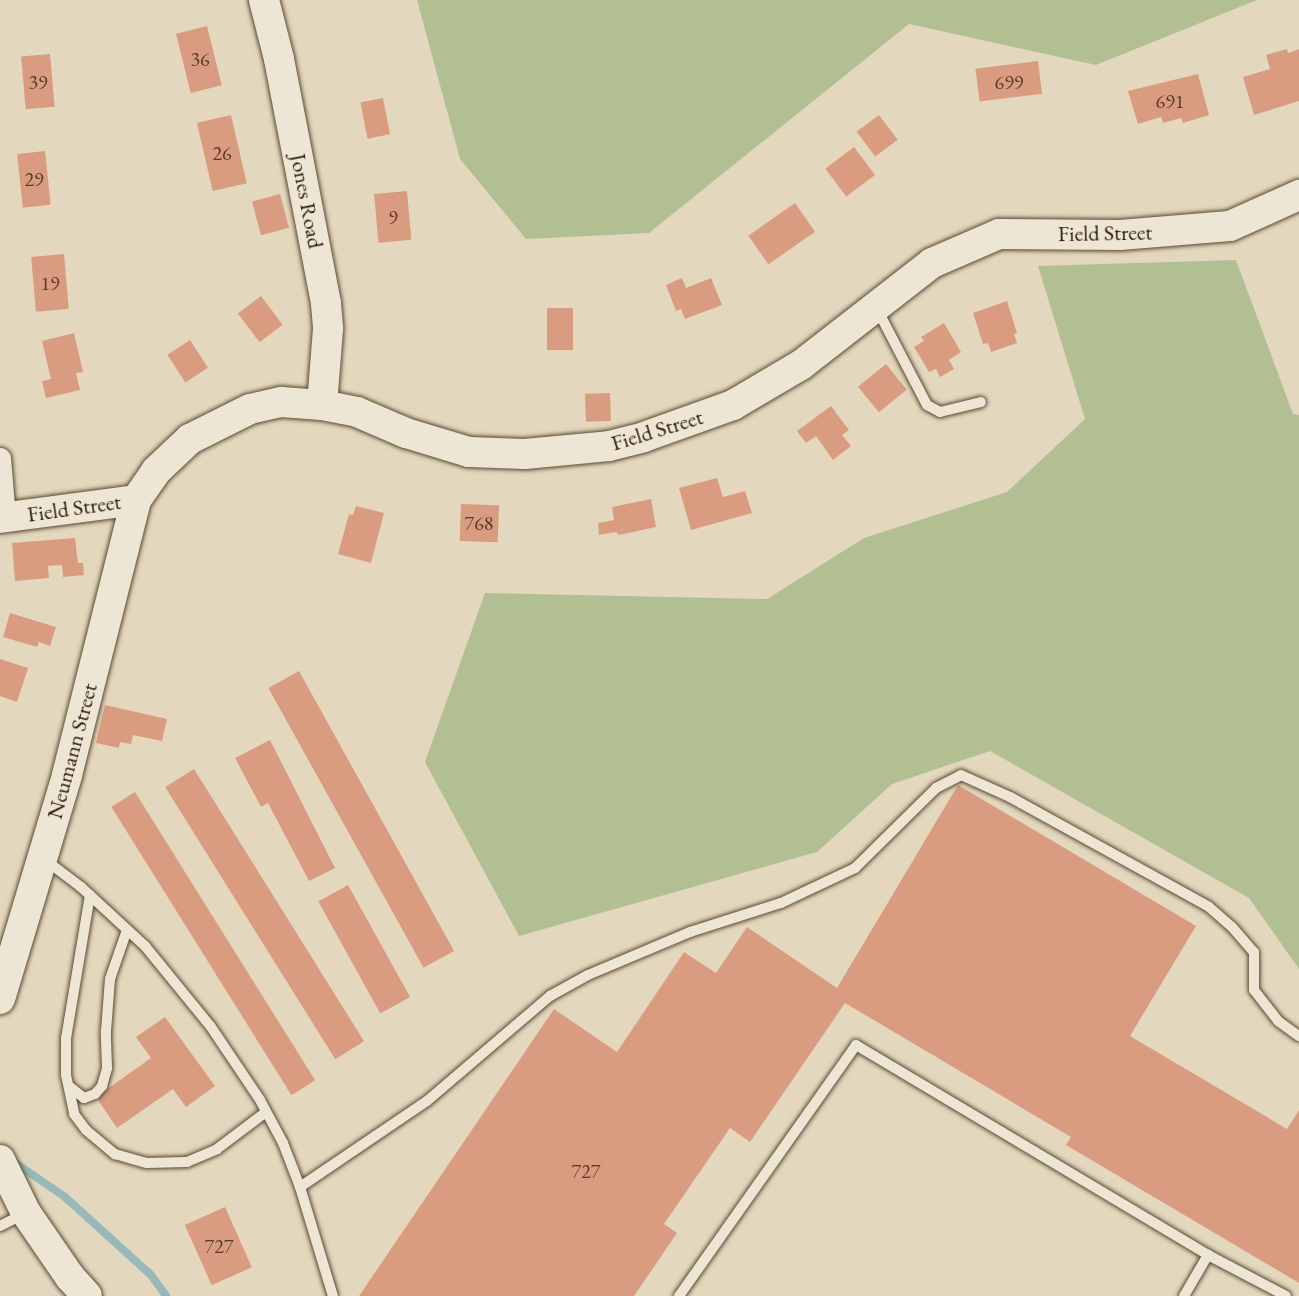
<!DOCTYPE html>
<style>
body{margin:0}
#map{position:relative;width:1299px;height:1296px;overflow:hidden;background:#e3d8be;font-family:"EB Garamond",serif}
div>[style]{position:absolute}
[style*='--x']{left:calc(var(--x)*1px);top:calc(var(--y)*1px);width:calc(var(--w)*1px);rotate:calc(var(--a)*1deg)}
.green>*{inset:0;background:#b1bf93}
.stream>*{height:8px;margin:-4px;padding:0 4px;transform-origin:4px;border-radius:4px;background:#99b8bb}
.building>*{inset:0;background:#da9c80;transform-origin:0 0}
.roads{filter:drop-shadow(0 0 2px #5b4a32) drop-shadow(0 0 2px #5b4a32)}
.lane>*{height:10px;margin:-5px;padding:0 5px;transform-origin:5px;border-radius:5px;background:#ede6d5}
.street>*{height:21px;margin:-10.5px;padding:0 10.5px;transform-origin:10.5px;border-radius:10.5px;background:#ede6d5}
.secondary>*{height:30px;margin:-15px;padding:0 15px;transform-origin:15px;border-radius:15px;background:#ede6d5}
span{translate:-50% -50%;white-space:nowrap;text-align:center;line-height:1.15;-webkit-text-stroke:4.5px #ede6d5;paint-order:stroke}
.number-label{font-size:20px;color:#593a23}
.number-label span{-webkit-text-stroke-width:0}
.street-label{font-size:22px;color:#2e1a04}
</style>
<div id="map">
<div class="green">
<i style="clip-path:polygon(417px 0,1257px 0,1096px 65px,909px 24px,649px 233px,526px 239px,460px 159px)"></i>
<i style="clip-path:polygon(1236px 260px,1293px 414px,1299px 415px,1299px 969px,1249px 898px,990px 751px,892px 784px,817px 852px,519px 936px,425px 762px,485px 593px,767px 599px,864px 538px,1007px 492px,1085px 419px,1038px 266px)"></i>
</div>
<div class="stream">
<i style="--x:11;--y:1160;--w:65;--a:34.4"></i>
<i style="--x:65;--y:1197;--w:116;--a:42.2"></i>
<i style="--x:151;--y:1275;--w:26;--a:54"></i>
</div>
<div class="building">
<i style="left:207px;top:26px;width:61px;height:32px;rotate:76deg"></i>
<i style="clip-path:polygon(1287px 49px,1288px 53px,1299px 49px,1299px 101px,1254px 115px,1243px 77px,1270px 69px,1266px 55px)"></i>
<i style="left:50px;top:54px;width:53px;height:29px;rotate:85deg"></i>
<i style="left:1038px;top:61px;width:33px;height:63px;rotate:83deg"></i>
<i style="clip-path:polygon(1198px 74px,1209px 115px,1183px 123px,1181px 118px,1163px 123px,1161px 117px,1138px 124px,1128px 91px)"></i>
<i style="left:383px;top:98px;width:37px;height:23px;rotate:79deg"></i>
<i style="left:231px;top:115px;width:70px;height:35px;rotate:77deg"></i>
<i style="left:879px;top:115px;width:31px;height:28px;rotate:53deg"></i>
<i style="left:854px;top:147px;width:35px;height:36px;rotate:53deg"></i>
<i style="left:45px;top:151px;width:54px;height:28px;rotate:84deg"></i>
<i style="left:407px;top:191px;width:49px;height:33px;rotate:85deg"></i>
<i style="left:280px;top:194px;width:35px;height:29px;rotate:75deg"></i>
<i style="left:795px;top:203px;width:35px;height:57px;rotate:55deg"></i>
<i style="left:64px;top:254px;width:55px;height:33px;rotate:85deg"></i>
<i style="clip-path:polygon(682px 278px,686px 288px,711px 278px,722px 305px,685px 319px,681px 309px,676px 311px,666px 285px)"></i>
<i style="left:261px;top:296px;width:36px;height:29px;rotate:53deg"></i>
<i style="clip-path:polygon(1007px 301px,1017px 333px,1014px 334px,1017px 343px,991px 352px,988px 343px,983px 344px,973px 313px)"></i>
<i style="left:547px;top:308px;width:26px;height:42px"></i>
<i style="clip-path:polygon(944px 323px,961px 352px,949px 360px,954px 369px,940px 377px,936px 369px,929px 372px,914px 347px,924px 341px,921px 337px)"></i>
<i style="clip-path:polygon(74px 333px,83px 372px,76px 373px,80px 390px,46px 398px,42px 381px,51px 379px,42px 341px)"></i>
<i style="left:190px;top:340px;width:33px;height:27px;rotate:57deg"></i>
<i style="left:886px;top:364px;width:33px;height:36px;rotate:51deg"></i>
<i style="left:610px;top:393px;width:28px;height:25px;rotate:88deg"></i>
<i style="clip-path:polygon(831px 406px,849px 430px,842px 435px,851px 446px,833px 460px,816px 436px,806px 443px,797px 431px)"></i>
<i style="clip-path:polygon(717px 478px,723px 497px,745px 491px,752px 513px,691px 530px,679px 488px)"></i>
<i style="clip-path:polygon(651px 499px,656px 527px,619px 535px,616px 532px,599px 535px,598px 523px,614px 520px,612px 507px)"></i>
<i style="left:461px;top:504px;width:38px;height:37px;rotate:2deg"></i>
<i style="clip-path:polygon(356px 506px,384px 513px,371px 563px,338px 554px,349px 514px,353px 515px)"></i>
<i style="clip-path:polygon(75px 538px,78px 563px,83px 563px,84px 575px,63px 577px,62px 565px,48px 566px,49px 578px,15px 581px,12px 543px)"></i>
<i style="clip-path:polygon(10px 613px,56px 627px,50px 646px,39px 642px,37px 647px,3px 637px)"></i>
<i style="clip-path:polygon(0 659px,28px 668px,17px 702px,0 696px)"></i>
<i style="left:299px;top:671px;width:320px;height:35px;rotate:61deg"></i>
<i style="clip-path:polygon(105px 705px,167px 719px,162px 741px,133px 735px,131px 744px,120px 742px,119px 748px,96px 743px)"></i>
<i style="clip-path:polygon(270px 740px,335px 868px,309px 881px,268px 803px,261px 807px,235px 758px)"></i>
<i style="left:194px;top:769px;width:321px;height:34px;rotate:58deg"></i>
<i style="clip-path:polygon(958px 785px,1196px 926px,1130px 1036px,1287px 1129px,1299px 1110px,1299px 1283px,1066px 1145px,1071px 1137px,845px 1003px,750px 1142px,730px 1128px,664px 1224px,677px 1233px,634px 1296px,359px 1296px,554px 1009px,617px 1052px,684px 952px,716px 973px,747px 927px,837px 988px)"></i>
<i style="left:135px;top:792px;width:340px;height:28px;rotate:58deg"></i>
<i style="left:348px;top:885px;width:128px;height:34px;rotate:61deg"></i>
<i style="clip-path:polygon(165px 1017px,215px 1086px,186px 1107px,173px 1089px,117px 1128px,96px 1097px,151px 1058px,136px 1037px)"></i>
<i style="left:225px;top:1207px;width:66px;height:44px;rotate:66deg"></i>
</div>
<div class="roads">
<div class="lane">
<i style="--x:876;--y:307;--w:110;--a:62.5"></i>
<i style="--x:927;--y:405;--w:15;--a:28"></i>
<i style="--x:940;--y:412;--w:42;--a:-13.7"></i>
<i style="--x:44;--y:859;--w:46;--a:37.1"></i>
<i style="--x:81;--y:887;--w:87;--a:42.7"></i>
<i style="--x:145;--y:946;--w:104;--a:50.8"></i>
<i style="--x:211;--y:1027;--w:88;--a:56.1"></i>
<i style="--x:260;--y:1100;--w:49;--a:61.9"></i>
<i style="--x:283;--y:1143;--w:47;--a:68.9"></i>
<i style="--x:300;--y:1187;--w:114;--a:73.2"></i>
<i style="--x:90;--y:895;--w:145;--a:99.5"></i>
<i style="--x:66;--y:1038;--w:37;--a:90"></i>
<i style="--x:66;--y:1075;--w:40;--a:78"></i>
<i style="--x:74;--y:1114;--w:20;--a:53"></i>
<i style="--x:86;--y:1130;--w:38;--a:40"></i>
<i style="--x:115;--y:1154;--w:33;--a:16"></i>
<i style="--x:147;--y:1163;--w:40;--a:-1.4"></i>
<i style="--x:187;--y:1162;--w:33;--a:-23"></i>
<i style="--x:217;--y:1149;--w:61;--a:-37.1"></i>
<i style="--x:70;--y:1087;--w:18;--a:38"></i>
<i style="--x:84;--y:1098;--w:12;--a:-20"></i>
<i style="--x:95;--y:1094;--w:11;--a:-49"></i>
<i style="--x:102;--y:1086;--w:19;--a:-74"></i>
<i style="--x:107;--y:1068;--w:37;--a:-92"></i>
<i style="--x:106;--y:1031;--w:52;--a:-85.6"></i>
<i style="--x:110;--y:979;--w:52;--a:-70.9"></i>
<i style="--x:300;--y:1187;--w:153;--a:-34.1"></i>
<i style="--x:427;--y:1101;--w:162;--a:-40.5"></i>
<i style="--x:550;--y:996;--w:43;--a:-28.9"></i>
<i style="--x:588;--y:975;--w:111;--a:-22.9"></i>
<i style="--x:690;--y:932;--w:96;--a:-17.7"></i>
<i style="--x:781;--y:903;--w:82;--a:-25.3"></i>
<i style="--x:855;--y:868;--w:114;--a:-44.6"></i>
<i style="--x:936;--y:788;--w:28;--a:-27"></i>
<i style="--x:961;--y:775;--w:54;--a:24.2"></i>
<i style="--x:1010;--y:797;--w:227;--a:28.9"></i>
<i style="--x:1209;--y:907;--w:30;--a:41"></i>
<i style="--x:1232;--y:927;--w:33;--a:49"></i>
<i style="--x:1254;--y:952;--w:38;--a:90"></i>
<i style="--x:1254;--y:990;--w:39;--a:52"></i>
<i style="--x:1278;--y:1021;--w:26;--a:36"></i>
<i style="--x:0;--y:1226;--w:28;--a:-27"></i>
<i style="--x:679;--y:1296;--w:307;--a:-54.8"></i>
<i style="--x:856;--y:1045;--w:410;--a:30.8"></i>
<i style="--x:1184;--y:1296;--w:48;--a:-59.7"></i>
<i style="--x:1208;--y:1255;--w:88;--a:27.7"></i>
</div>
<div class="street">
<i style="--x:0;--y:458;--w:59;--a:85.2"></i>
</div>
<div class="secondary">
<i style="--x:264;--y:0;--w:61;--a:75.7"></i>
<i style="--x:279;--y:59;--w:249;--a:79.1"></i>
<i style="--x:326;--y:304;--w:25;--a:85"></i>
<i style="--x:328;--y:329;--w:76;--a:94.5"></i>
<i style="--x:0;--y:518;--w:137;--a:-7.5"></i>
<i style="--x:0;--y:999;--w:234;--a:-73.3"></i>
<i style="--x:67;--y:775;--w:284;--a:-75.9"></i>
<i style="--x:136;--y:500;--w:35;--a:-55"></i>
<i style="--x:156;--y:471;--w:47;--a:-43.3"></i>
<i style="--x:190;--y:439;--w:67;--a:-26.6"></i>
<i style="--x:250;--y:409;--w:32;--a:-13"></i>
<i style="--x:281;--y:402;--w:41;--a:4.2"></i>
<i style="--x:322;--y:405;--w:36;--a:11"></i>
<i style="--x:357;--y:412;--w:53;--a:23.2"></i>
<i style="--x:406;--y:433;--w:66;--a:16.8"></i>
<i style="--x:469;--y:452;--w:56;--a:2"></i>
<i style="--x:525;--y:454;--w:84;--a:-5.4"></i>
<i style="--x:609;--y:446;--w:36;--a:-14"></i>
<i style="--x:644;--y:437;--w:95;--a:-19.8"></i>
<i style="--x:733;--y:405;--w:79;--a:-30.5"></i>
<i style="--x:801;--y:365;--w:166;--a:-37.9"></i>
<i style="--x:932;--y:263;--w:73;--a:-23.4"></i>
<i style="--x:999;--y:234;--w:121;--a:0.5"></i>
<i style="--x:1120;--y:235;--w:110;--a:-4.7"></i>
<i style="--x:1230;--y:226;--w:76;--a:-24.2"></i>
<i style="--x:0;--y:1160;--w:59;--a:63.9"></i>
<i style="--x:26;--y:1213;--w:78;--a:55.5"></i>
<i style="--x:70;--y:1277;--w:25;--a:48"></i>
</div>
</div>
<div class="number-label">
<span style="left:200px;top:59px">36</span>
<span style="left:38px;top:82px">39</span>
<span style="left:1009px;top:82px">699</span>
<span style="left:1170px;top:101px">691</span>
<span style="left:222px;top:153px">26</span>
<span style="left:34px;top:179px">29</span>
<span style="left:393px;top:217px">9</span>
<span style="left:50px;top:283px">19</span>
<span style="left:479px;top:523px">768</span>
<span style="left:586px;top:1171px">727</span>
<span style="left:219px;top:1246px">727</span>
</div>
<div class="street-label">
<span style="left:307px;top:201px;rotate:79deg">Jones Road</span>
<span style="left:1105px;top:233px;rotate:-1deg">Field Street</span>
<span style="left:657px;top:430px;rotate:-17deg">Field Street</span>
<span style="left:74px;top:508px;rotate:-8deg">Field Street</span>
<span style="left:72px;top:751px;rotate:-75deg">Neumann Street</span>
</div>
</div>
